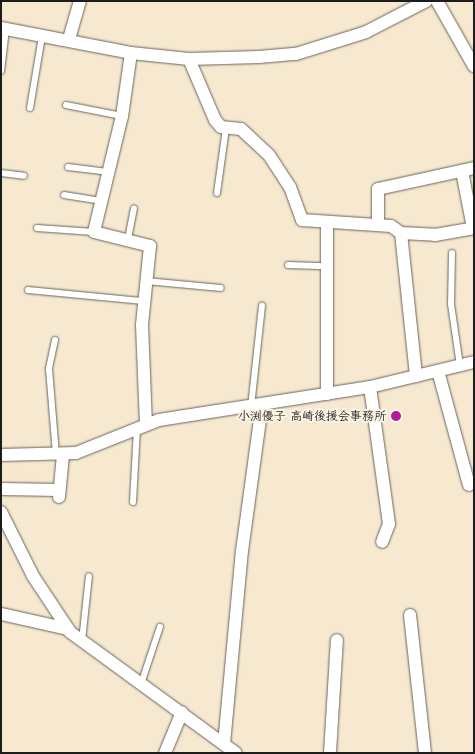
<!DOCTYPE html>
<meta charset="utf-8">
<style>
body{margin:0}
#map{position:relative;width:475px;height:754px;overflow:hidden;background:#f6e9d0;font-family:Mali,"Klee One",sans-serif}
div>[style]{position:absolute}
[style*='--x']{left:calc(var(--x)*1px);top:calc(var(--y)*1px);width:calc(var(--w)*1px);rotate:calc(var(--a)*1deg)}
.roads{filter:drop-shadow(0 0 1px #68645b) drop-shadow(0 0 1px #68645b)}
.service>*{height:6px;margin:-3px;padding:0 3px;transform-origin:3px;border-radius:3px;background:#fff}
.minor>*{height:12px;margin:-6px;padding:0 6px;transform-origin:6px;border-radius:6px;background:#fff}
.dots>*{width:14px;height:14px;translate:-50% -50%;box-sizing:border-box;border:2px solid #fcf5e5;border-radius:50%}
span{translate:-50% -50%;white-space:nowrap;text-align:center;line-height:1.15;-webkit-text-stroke:4px #fcf5e5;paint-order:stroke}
.poi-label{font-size:12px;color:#1c1c1c;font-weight:700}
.right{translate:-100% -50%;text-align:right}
.frame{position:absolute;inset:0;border:2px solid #1c1c1c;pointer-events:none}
</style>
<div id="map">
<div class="roads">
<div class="service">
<i style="--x:1;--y:71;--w:42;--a:-83.2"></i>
<i style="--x:66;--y:105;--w:57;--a:11.1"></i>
<i style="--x:30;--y:108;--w:73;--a:-80.5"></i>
<i style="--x:68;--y:167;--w:38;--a:7"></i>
<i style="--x:1;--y:173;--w:23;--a:7"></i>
<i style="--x:217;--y:193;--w:66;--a:-82.1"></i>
<i style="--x:64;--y:195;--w:36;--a:9"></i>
<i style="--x:37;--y:228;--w:57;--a:4"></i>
<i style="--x:128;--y:239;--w:31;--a:-79"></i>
<i style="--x:452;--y:253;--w:51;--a:91.1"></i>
<i style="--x:451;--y:304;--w:63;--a:81.7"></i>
<i style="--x:288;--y:265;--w:38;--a:2"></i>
<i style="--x:146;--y:281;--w:75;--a:5.3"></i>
<i style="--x:28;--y:290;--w:116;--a:5.5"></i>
<i style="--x:55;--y:340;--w:30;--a:102"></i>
<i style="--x:49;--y:369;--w:85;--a:85.3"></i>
<i style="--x:251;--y:407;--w:102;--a:-83.8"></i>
<i style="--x:133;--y:502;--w:73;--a:-86.9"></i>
<i style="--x:82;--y:641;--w:65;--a:-83.9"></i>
<i style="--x:142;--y:681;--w:57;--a:-71.6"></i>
</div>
<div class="minor">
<i style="--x:437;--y:1;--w:75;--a:60.4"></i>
<i style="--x:1;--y:28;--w:132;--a:10.9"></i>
<i style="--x:131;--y:53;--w:58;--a:5.9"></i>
<i style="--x:189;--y:59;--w:70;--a:-1.6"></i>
<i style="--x:259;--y:57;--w:37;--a:-5"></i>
<i style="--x:296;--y:54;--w:73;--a:-17.4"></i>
<i style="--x:366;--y:32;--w:68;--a:-27.3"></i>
<i style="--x:69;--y:39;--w:40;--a:-74"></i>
<i style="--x:131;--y:53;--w:64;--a:98.1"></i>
<i style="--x:122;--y:116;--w:119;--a:103.6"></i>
<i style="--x:94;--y:232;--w:58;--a:14"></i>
<i style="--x:150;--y:246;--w:79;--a:95.8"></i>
<i style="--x:142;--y:325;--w:98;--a:87.7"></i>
<i style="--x:189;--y:59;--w:66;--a:66.9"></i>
<i style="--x:215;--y:120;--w:9;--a:49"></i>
<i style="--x:221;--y:127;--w:20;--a:6"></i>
<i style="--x:241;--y:129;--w:38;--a:43"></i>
<i style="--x:269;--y:155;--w:38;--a:57"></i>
<i style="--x:290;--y:187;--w:35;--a:70"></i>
<i style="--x:302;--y:220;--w:89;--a:3.9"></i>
<i style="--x:391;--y:226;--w:12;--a:35"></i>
<i style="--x:401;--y:233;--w:144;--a:84"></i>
<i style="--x:462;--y:171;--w:58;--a:79.1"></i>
<i style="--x:378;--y:225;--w:36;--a:-90"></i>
<i style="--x:378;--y:189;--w:98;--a:-12.3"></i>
<i style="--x:401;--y:233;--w:34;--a:3"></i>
<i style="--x:435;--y:235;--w:40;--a:-10"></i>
<i style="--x:438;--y:371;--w:118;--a:74.8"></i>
<i style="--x:370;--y:387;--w:138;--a:82.1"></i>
<i style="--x:389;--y:524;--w:19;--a:111"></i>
<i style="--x:327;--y:394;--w:171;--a:-90"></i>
<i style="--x:1;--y:455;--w:75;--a:-1.5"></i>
<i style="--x:76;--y:453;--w:89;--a:-21.7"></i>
<i style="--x:159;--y:420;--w:214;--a:-8.9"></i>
<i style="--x:370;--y:387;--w:107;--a:-13.5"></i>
<i style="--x:1;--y:489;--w:58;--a:1"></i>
<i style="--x:59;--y:497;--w:42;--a:-84.6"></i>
<i style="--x:1;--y:512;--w:72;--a:63.4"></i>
<i style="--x:33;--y:576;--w:67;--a:56.5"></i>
<i style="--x:70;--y:632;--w:205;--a:36.1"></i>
<i style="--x:1;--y:614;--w:69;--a:12.6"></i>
<i style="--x:410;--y:615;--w:139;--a:83.8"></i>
<i style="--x:224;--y:744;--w:194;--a:-84.7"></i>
<i style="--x:242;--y:551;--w:147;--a:-82.2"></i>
<i style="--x:165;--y:753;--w:44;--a:-67.5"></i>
<i style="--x:330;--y:753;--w:113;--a:-86.5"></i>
</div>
</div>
<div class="dots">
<i style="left:396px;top:416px;background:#b5179e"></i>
</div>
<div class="poi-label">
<span class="right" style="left:386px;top:416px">小渕優子 高崎後援会事務所</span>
</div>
<div class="frame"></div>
</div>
